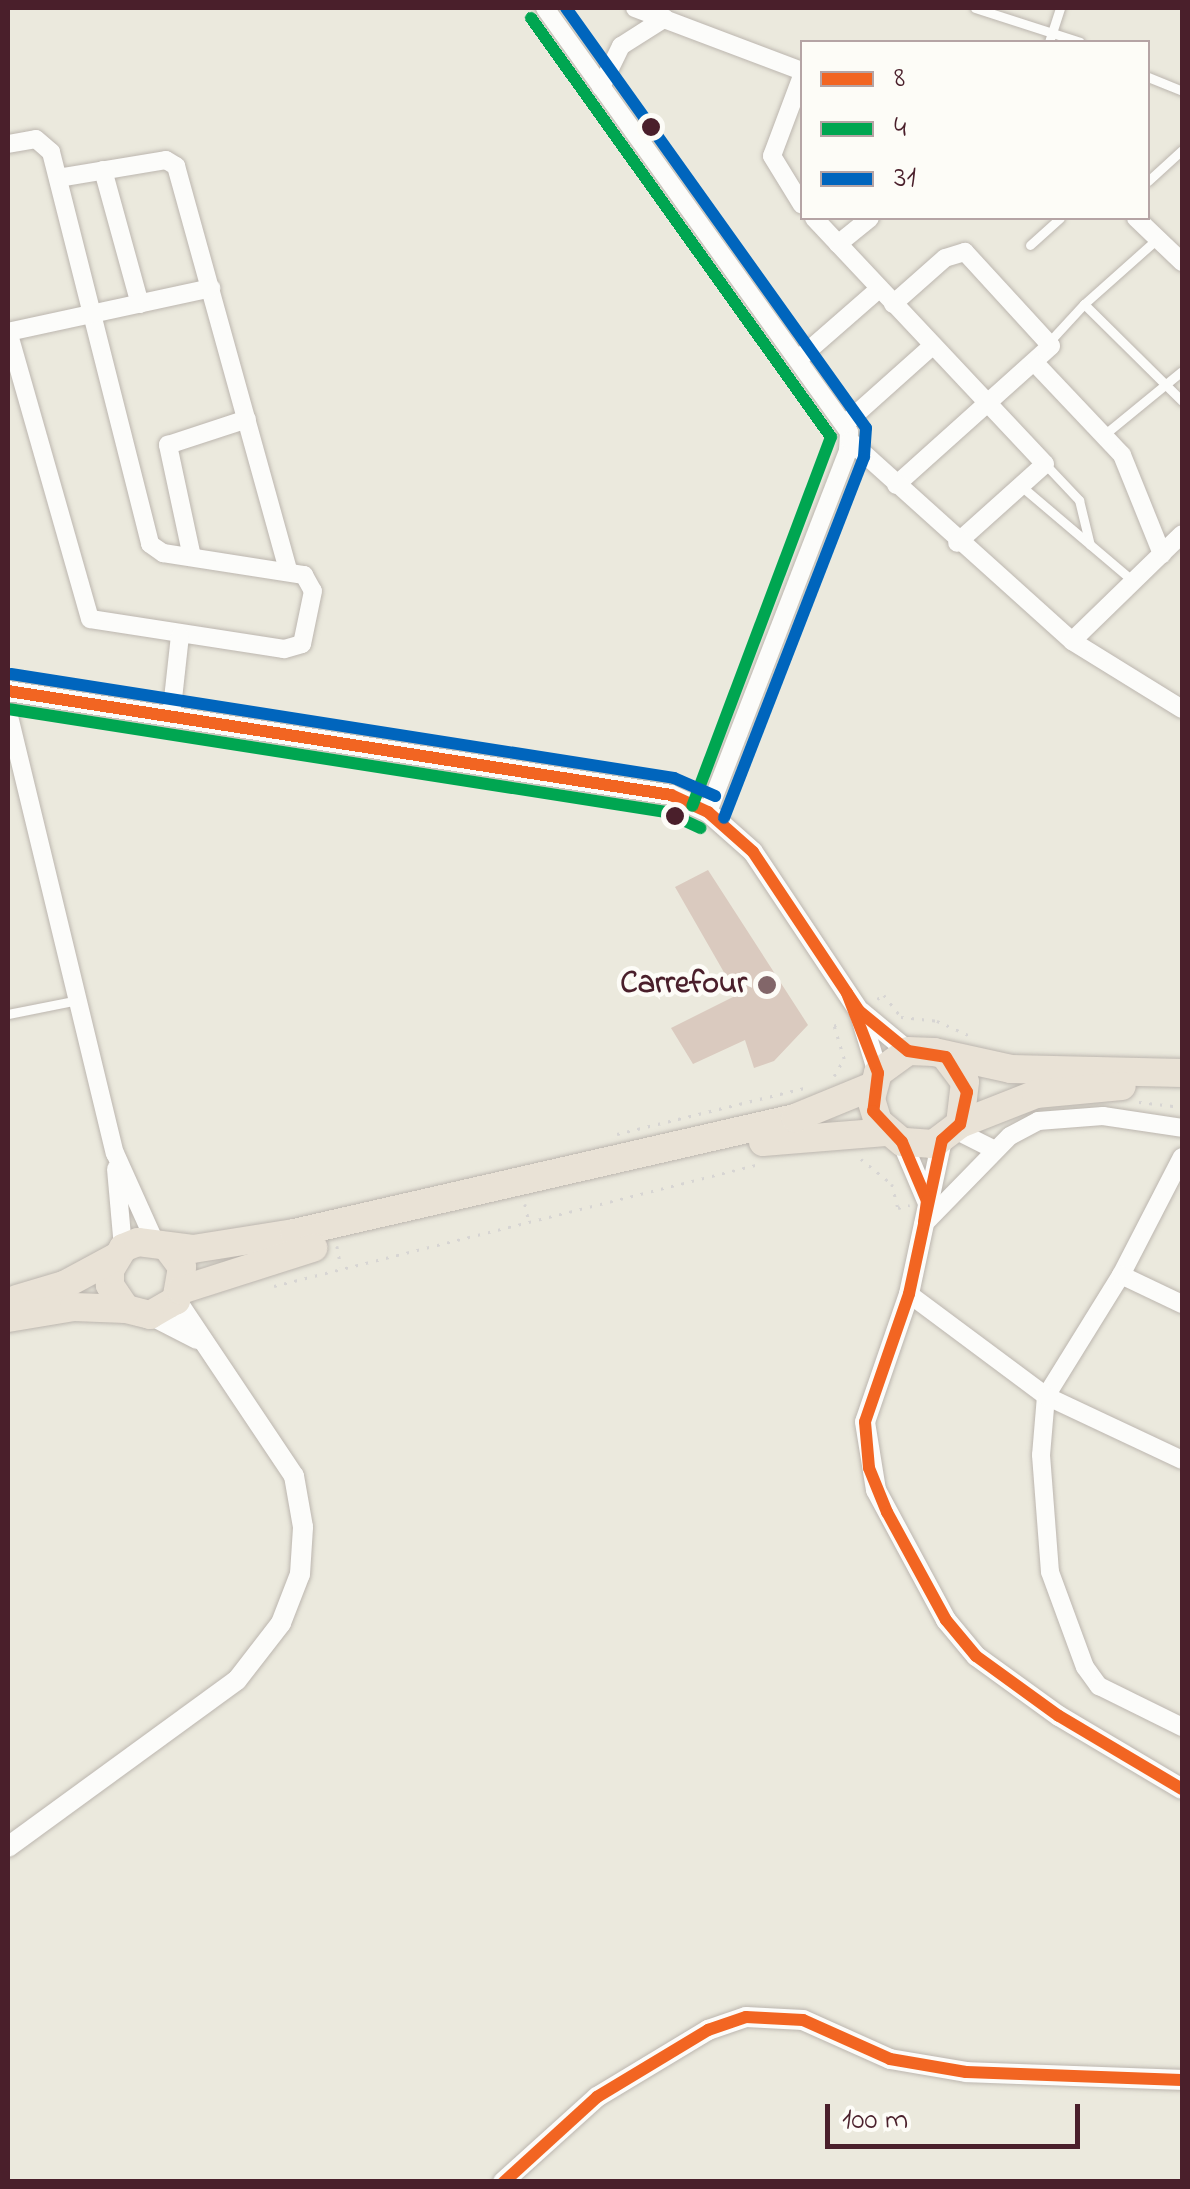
<!DOCTYPE html>
<style>
body{margin:0}
#map{position:relative;width:1190px;height:2189px;overflow:hidden;background:#ebe9dd;font-family:"Indie Flower",sans-serif}
div>[style]{position:absolute}
[style*='--x']{left:calc(var(--x)*1px);top:calc(var(--y)*1px);width:calc(var(--w)*1px);rotate:calc(var(--a)*1deg)}
.building>*{inset:0;background:#dacabf}
.path>*{height:2.5px;margin-top:-1.25px;transform-origin:0;background:repeating-linear-gradient(90deg,#d7d5d3 0 2.5px,transparent 0 10.5px)}
.roads{filter:drop-shadow(0 0 2px #bcb6af) drop-shadow(0 0 2px #bcb6af)}
.service>*{height:9px;margin:-4.5px;padding:0 4.5px;transform-origin:4.5px;border-radius:4.5px;background:#fcfcfa}
.minor>*{height:18px;margin:-9px;padding:0 9px;transform-origin:9px;border-radius:9px;background:#fcfcfa}
.tertiary>*{height:20px;margin:-10px;padding:0 10px;transform-origin:10px;border-radius:10px;background:#fcfcfa}
.trunk>*{height:28px;margin:-14px;padding:0 14px;transform-origin:14px;border-radius:14px;background:#e9e2d6}
.bus-1>*{height:12px;margin:-6px;padding:0 6px;transform-origin:6px;border-radius:6px;background:#f26522}
.bus-2>*{height:12px;margin:-6px;padding:0 6px;transform-origin:6px;border-radius:6px;background:#00a651}
.bus-3>*{height:12px;margin:-6px;padding:0 6px;transform-origin:6px;border-radius:6px;background:#0065bd}
.dots>*{width:28px;height:28px;translate:-50% -50%;box-sizing:border-box;border:5px solid #fdfcf7;border-radius:50%}
span{translate:-50% -50%;white-space:nowrap;text-align:center;line-height:1.15;-webkit-text-stroke:9px #fdfcf7;paint-order:stroke}
.poi-label{font-size:32px;color:#4a1f2b;font-weight:700}
.right{translate:-100% -50%;text-align:right}
.frame{position:absolute;inset:0;border:10px solid #4a1f2b;pointer-events:none}
.legend{position:absolute;left:800px;top:40px;width:350px;height:180px;box-sizing:border-box;background:#fdfcf7;border:2px solid #b5a4a5;margin:0;padding:12px 18px;list-style:none;font-size:30px;color:#4a1f2b}
.legend li{display:flex;align-items:center;gap:20px;height:50px}
.legend b{width:50px;border:2px solid #b5a4a5}
.scale{position:absolute;left:825px;top:2104px;width:255px;height:45px;box-sizing:border-box;border:5px solid #4a1f2b;border-top:0;padding-left:12px;font-size:30px;line-height:35px;white-space:nowrap;color:#4a1f2b;-webkit-text-stroke:8px #fdfcf7;paint-order:stroke}
</style>
<div id="map">
<div class="building">
<i style="clip-path:polygon(708px 870px,808px 1025px,774px 1061px,754px 1068px,745px 1040px,693px 1064px,671px 1028px,737px 995px,675px 887px)"></i>
</div>
<div class="path">
<i style="--x:877;--y:999;--w:8;--a:-30"></i>
<i style="--x:884;--y:995;--w:28;--a:52"></i>
<i style="--x:901;--y:1017;--w:36;--a:6"></i>
<i style="--x:937;--y:1021;--w:34;--a:24"></i>
<i style="--x:834;--y:1076;--w:20;--a:-60"></i>
<i style="--x:844;--y:1059;--w:34;--a:-107"></i>
<i style="--x:834;--y:1026;--w:9;--a:-32"></i>
<i style="--x:1139;--y:1102;--w:43;--a:6.6"></i>
<i style="--x:617;--y:1134;--w:197;--a:-13.8"></i>
<i style="--x:861;--y:1159;--w:40;--a:39"></i>
<i style="--x:892;--y:1184;--w:25;--a:76"></i>
<i style="--x:898;--y:1208;--w:12;--a:-14"></i>
<i style="--x:525;--y:1204;--w:17;--a:77"></i>
<i style="--x:337;--y:1246;--w:21;--a:79"></i>
<i style="--x:274;--y:1286;--w:497;--a:-14.1"></i>
<i style="--x:8;--y:1623;--w:64;--a:90"></i>
</div>
<div class="roads">
<div class="service">
<i style="--x:975;--y:8;--w:110;--a:17.9"></i>
<i style="--x:1049;--y:42;--w:36;--a:-72"></i>
<i style="--x:1148;--y:77;--w:37;--a:22"></i>
<i style="--x:1148;--y:181;--w:46;--a:-42.4"></i>
<i style="--x:1030;--y:245;--w:40;--a:-42"></i>
<i style="--x:1084;--y:304;--w:98;--a:-41.7"></i>
<i style="--x:1049;--y:342;--w:52;--a:-47.4"></i>
<i style="--x:1084;--y:304;--w:138;--a:44.7"></i>
<i style="--x:1105;--y:434;--w:99;--a:-39.3"></i>
<i style="--x:1045;--y:464;--w:50;--a:46.6"></i>
<i style="--x:1079;--y:500;--w:46;--a:76.3"></i>
<i style="--x:1021;--y:486;--w:147;--a:40.3"></i>
<i style="--x:8;--y:1014;--w:71;--a:-11.3"></i>
</div>
<div class="minor">
<i style="--x:545;--y:8;--w:522;--a:54.36"></i>
<i style="--x:849;--y:432;--w:19;--a:93"></i>
<i style="--x:848;--y:451;--w:387;--a:111.2"></i>
<i style="--x:635;--y:8;--w:178;--a:20.7"></i>
<i style="--x:802;--y:76;--w:85;--a:110.6"></i>
<i style="--x:772;--y:156;--w:57;--a:58.5"></i>
<i style="--x:601;--y:87;--w:46;--a:-64"></i>
<i style="--x:621;--y:46;--w:52;--a:-32.5"></i>
<i style="--x:8;--y:144;--w:28;--a:-10"></i>
<i style="--x:36;--y:139;--w:20;--a:41"></i>
<i style="--x:51;--y:152;--w:404;--a:75.8"></i>
<i style="--x:150;--y:544;--w:16;--a:35"></i>
<i style="--x:163;--y:553;--w:143;--a:8.9"></i>
<i style="--x:304;--y:575;--w:18;--a:61"></i>
<i style="--x:313;--y:591;--w:54;--a:101.7"></i>
<i style="--x:302;--y:644;--w:19;--a:164"></i>
<i style="--x:284;--y:649;--w:196;--a:-171.2"></i>
<i style="--x:90;--y:619;--w:298;--a:-105.9"></i>
<i style="--x:103;--y:170;--w:139;--a:74.6"></i>
<i style="--x:58;--y:178;--w:109;--a:-9.5"></i>
<i style="--x:166;--y:160;--w:12;--a:31"></i>
<i style="--x:176;--y:166;--w:420;--a:74.5"></i>
<i style="--x:814;--y:218;--w:337;--a:46.8"></i>
<i style="--x:1045;--y:464;--w:118;--a:138.1"></i>
<i style="--x:1136;--y:218;--w:64;--a:43.7"></i>
<i style="--x:838;--y:244;--w:41;--a:-39.1"></i>
<i style="--x:893;--y:304;--w:69;--a:-41.5"></i>
<i style="--x:945;--y:258;--w:21;--a:-17"></i>
<i style="--x:965;--y:252;--w:127;--a:47.5"></i>
<i style="--x:1051;--y:346;--w:208;--a:138.1"></i>
<i style="--x:8;--y:332;--w:208;--a:-12.2"></i>
<i style="--x:801;--y:357;--w:103;--a:-41.1"></i>
<i style="--x:1036;--y:364;--w:125;--a:46.6"></i>
<i style="--x:1122;--y:455;--w:107;--a:68"></i>
<i style="--x:846;--y:423;--w:115;--a:-41.8"></i>
<i style="--x:850;--y:441;--w:299;--a:42"></i>
<i style="--x:1072;--y:641;--w:129;--a:31.7"></i>
<i style="--x:192;--y:557;--w:115;--a:-102.1"></i>
<i style="--x:168;--y:445;--w:83;--a:-18.2"></i>
<i style="--x:1072;--y:641;--w:153;--a:-44.2"></i>
<i style="--x:8;--y:712;--w:454;--a:76.4"></i>
<i style="--x:115;--y:1153;--w:98;--a:65.8"></i>
<i style="--x:171;--y:717;--w:81;--a:-83.7"></i>
<i style="--x:955;--y:1130;--w:45;--a:26.6"></i>
<i style="--x:1182;--y:1157;--w:133;--a:117.3"></i>
<i style="--x:1121;--y:1275;--w:142;--a:121.8"></i>
<i style="--x:1046;--y:1396;--w:59;--a:94.8"></i>
<i style="--x:1041;--y:1455;--w:117;--a:85.6"></i>
<i style="--x:1050;--y:1572;--w:101;--a:69.8"></i>
<i style="--x:1085;--y:1667;--w:24;--a:54"></i>
<i style="--x:1099;--y:1686;--w:93;--a:26.3"></i>
<i style="--x:116;--y:1169;--w:79;--a:84.9"></i>
<i style="--x:923;--y:1225;--w:124;--a:-45.7"></i>
<i style="--x:1010;--y:1136;--w:32;--a:-28"></i>
<i style="--x:1038;--y:1121;--w:65;--a:-4.4"></i>
<i style="--x:1103;--y:1116;--w:80;--a:8.6"></i>
<i style="--x:1121;--y:1275;--w:68;--a:25.4"></i>
<i style="--x:909;--y:1294;--w:171;--a:36.7"></i>
<i style="--x:1046;--y:1396;--w:150;--a:25.2"></i>
</div>
<div class="tertiary">
<i style="--x:8;--y:691;--w:671;--a:8.91"></i>
<i style="--x:671;--y:795;--w:41;--a:24.7"></i>
<i style="--x:708;--y:812;--w:60;--a:41.6"></i>
<i style="--x:753;--y:852;--w:191;--a:56.3"></i>
<i style="--x:859;--y:1011;--w:65;--a:73"></i>
<i style="--x:861;--y:1012;--w:61;--a:39.7"></i>
<i style="--x:942;--y:1140;--w:157;--a:102.1"></i>
<i style="--x:909;--y:1294;--w:135;--a:109"></i>
<i style="--x:865;--y:1422;--w:69;--a:80.8"></i>
<i style="--x:876;--y:1490;--w:148;--a:61.7"></i>
<i style="--x:946;--y:1620;--w:47;--a:50.2"></i>
<i style="--x:976;--y:1656;--w:102;--a:35.9"></i>
<i style="--x:1059;--y:1716;--w:143;--a:30.7"></i>
<i style="--x:902;--y:1142;--w:64;--a:67"></i>
<i style="--x:150;--y:1315;--w:53;--a:27.1"></i>
<i style="--x:8;--y:1847;--w:283;--a:-36.1"></i>
<i style="--x:237;--y:1680;--w:72;--a:-52.3"></i>
<i style="--x:281;--y:1623;--w:53;--a:-68.8"></i>
<i style="--x:300;--y:1574;--w:47;--a:-86.3"></i>
<i style="--x:303;--y:1527;--w:52;--a:-100"></i>
<i style="--x:294;--y:1476;--w:212;--a:-123.8"></i>
<i style="--x:503;--y:2182;--w:127;--a:-42.1"></i>
<i style="--x:597;--y:2097;--w:130;--a:-31.1"></i>
<i style="--x:708;--y:2030;--w:40;--a:-18.9"></i>
<i style="--x:746;--y:2017;--w:57;--a:3"></i>
<i style="--x:803;--y:2020;--w:95;--a:24.1"></i>
<i style="--x:890;--y:2059;--w:77;--a:9.7"></i>
<i style="--x:966;--y:2072;--w:216;--a:2.1"></i>
</div>
<div class="trunk">
<i style="--x:946;--y:1057;--w:31;--a:53"></i>
<i style="--x:965;--y:1082;--w:42;--a:96.8"></i>
<i style="--x:960;--y:1124;--w:34;--a:143"></i>
<i style="--x:933;--y:1144;--w:31;--a:-176"></i>
<i style="--x:902;--y:1142;--w:31;--a:-140"></i>
<i style="--x:878;--y:1122;--w:24;--a:-107"></i>
<i style="--x:871;--y:1099;--w:27;--a:-75"></i>
<i style="--x:878;--y:1073;--w:37;--a:-36"></i>
<i style="--x:908;--y:1051;--w:26;--a:2"></i>
<i style="--x:934;--y:1052;--w:79;--a:12.4"></i>
<i style="--x:1011;--y:1069;--w:171;--a:1.3"></i>
<i style="--x:960;--y:1124;--w:82;--a:-21.5"></i>
<i style="--x:1036;--y:1094;--w:86;--a:-5.3"></i>
<i style="--x:763;--y:1142;--w:123;--a:-4.6"></i>
<i style="--x:167;--y:1247;--w:25;--a:53"></i>
<i style="--x:182;--y:1267;--w:34;--a:100"></i>
<i style="--x:176;--y:1300;--w:30;--a:150"></i>
<i style="--x:150;--y:1315;--w:25;--a:-166"></i>
<i style="--x:126;--y:1309;--w:29;--a:-124"></i>
<i style="--x:110;--y:1285;--w:15;--a:-90"></i>
<i style="--x:110;--y:1270;--w:26;--a:-59"></i>
<i style="--x:123;--y:1248;--w:16;--a:-22"></i>
<i style="--x:138;--y:1242;--w:55;--a:7.3"></i>
<i style="--x:193;--y:1249;--w:102;--a:-9"></i>
<i style="--x:294;--y:1233;--w:514;--a:-12.93"></i>
<i style="--x:795;--y:1118;--w:84;--a:-22.3"></i>
<i style="--x:181;--y:1290;--w:139;--a:-17.7"></i>
<i style="--x:17;--y:1299;--w:49;--a:-16.6"></i>
<i style="--x:64;--y:1285;--w:59;--a:-28.3"></i>
<i style="--x:8;--y:1318;--w:67;--a:-9.5"></i>
<i style="--x:74;--y:1307;--w:52;--a:2.2"></i>
</div>
</div>
<div class="bus-1">
<i style="--x:8;--y:691;--w:671;--a:8.91"></i>
<i style="--x:671;--y:795;--w:41;--a:24.7"></i>
<i style="--x:708;--y:812;--w:60;--a:41.6"></i>
<i style="--x:753;--y:852;--w:191;--a:56.3"></i>
<i style="--x:859;--y:1011;--w:63;--a:39.2"></i>
<i style="--x:908;--y:1051;--w:38;--a:9"></i>
<i style="--x:946;--y:1057;--w:41;--a:59"></i>
<i style="--x:967;--y:1092;--w:33;--a:102"></i>
<i style="--x:960;--y:1124;--w:24;--a:138"></i>
<i style="--x:942;--y:1140;--w:157;--a:102.1"></i>
<i style="--x:909;--y:1294;--w:135;--a:109"></i>
<i style="--x:865;--y:1422;--w:46;--a:85"></i>
<i style="--x:869;--y:1468;--w:48;--a:67.8"></i>
<i style="--x:887;--y:1512;--w:123;--a:61.4"></i>
<i style="--x:946;--y:1620;--w:47;--a:50.2"></i>
<i style="--x:976;--y:1656;--w:102;--a:35.9"></i>
<i style="--x:1059;--y:1716;--w:143;--a:30.7"></i>
<i style="--x:847;--y:993;--w:86;--a:68.8"></i>
<i style="--x:878;--y:1073;--w:38;--a:97"></i>
<i style="--x:873;--y:1111;--w:42;--a:46.9"></i>
<i style="--x:902;--y:1142;--w:64;--a:67"></i>
<i style="--x:927;--y:1201;--w:22;--a:98"></i>
<i style="--x:504;--y:2182;--w:126;--a:-42.4"></i>
<i style="--x:597;--y:2097;--w:130;--a:-31.1"></i>
<i style="--x:708;--y:2030;--w:40;--a:-18.9"></i>
<i style="--x:746;--y:2017;--w:57;--a:3"></i>
<i style="--x:803;--y:2020;--w:95;--a:24.1"></i>
<i style="--x:890;--y:2059;--w:77;--a:9.7"></i>
<i style="--x:966;--y:2072;--w:216;--a:2.1"></i>
</div>
<div class="bus-2">
<i style="--x:531;--y:18;--w:515;--a:54.4"></i>
<i style="--x:831;--y:437;--w:394;--a:110.6"></i>
<i style="--x:8;--y:709;--w:666;--a:8.9"></i>
<i style="--x:666;--y:812;--w:38;--a:25"></i>
</div>
<div class="bus-3">
<i style="--x:566;--y:8;--w:516;--a:54.46"></i>
<i style="--x:866;--y:428;--w:29;--a:94"></i>
<i style="--x:864;--y:457;--w:387;--a:111.2"></i>
<i style="--x:11;--y:674;--w:671;--a:8.91"></i>
<i style="--x:674;--y:778;--w:45;--a:23.7"></i>
</div>
<div class="dots">
<i style="left:651px;top:127px;background:#4a1f2b"></i>
<i style="left:675px;top:816px;background:#4a1f2b"></i>
<i style="left:767px;top:985px;background:#826669"></i>
</div>
<div class="poi-label">
<span class="right" style="left:747px;top:985px">Carrefour</span>
</div>
<div class="frame"></div>
<ul class="legend">
<li><b style="height:12px;background:#f26522"></b>8</li>
<li><b style="height:12px;background:#00a651"></b>4</li>
<li><b style="height:12px;background:#0065bd"></b>31</li>
</ul>
<div class="scale">100 m</div>
</div>
